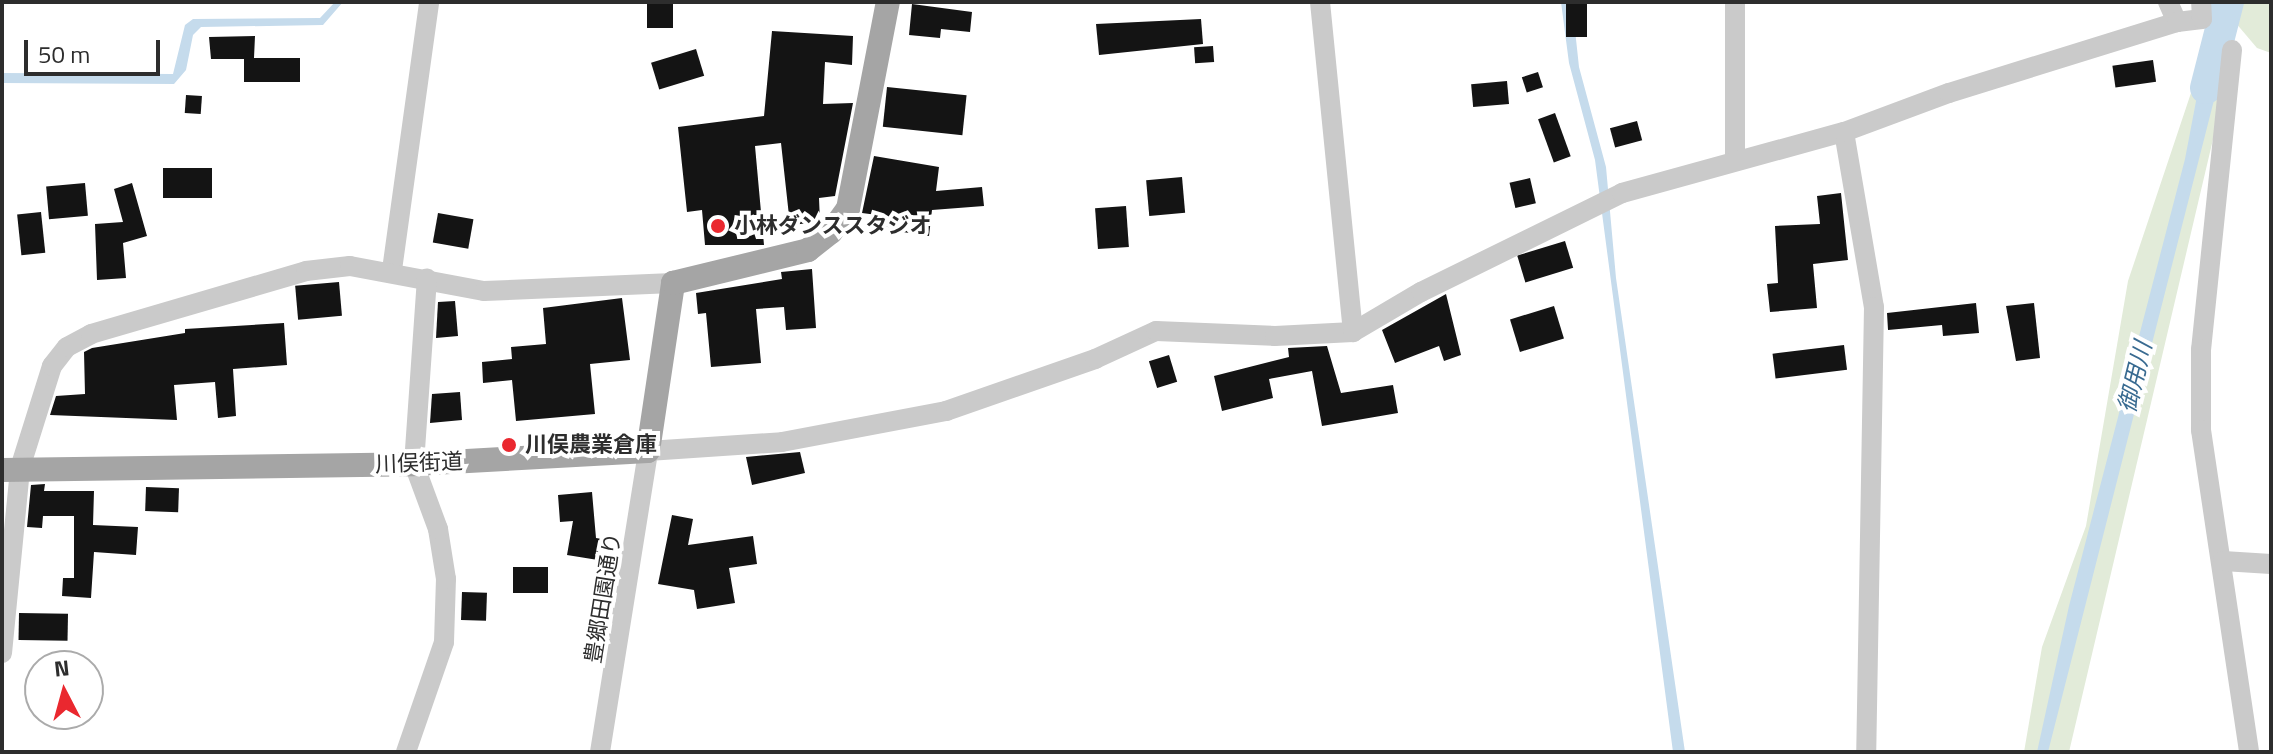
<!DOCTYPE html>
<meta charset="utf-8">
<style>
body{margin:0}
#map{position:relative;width:2273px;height:754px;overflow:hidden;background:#fff;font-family:"Titillium Web","Noto Sans JP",sans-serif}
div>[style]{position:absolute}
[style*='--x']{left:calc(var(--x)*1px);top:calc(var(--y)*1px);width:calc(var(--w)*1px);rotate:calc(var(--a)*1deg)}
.green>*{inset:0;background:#e2ebd9}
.water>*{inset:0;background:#c5dbec}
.river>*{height:32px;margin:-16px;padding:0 16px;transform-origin:16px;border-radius:16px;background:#c5dbec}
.building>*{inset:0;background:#141414;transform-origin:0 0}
.minor>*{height:20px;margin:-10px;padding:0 10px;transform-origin:10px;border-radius:10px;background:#cacaca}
.major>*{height:24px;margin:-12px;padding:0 12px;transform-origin:12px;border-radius:12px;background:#a5a5a5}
.dots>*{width:22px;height:22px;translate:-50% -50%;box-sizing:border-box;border:4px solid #fff;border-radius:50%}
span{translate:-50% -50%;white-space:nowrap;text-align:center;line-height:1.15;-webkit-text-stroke:8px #fff;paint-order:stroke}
.poi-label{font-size:22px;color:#2d2d2d;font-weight:700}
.left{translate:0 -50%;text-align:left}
.street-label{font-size:22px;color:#2d2d2d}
.water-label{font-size:24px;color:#396b91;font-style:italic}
.frame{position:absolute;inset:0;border:4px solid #2d2d2d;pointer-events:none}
.north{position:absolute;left:24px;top:650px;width:80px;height:80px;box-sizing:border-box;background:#fff;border:2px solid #ababab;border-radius:50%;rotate:354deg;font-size:22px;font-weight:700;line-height:32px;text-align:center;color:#2d2d2d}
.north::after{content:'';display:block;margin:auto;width:28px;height:36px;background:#ea282f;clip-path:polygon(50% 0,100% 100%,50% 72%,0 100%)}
.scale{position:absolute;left:24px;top:40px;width:136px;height:36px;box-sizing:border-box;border:4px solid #2d2d2d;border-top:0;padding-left:10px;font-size:24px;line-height:28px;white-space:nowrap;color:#2d2d2d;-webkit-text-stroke:6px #fff;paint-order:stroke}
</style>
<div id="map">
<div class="green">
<i style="clip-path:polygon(2218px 2px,2271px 2px,2271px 53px,2257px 48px)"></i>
<i style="clip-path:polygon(2197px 75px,2214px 76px,2226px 84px,2069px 752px,2024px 752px,2042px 647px,2086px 526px,2128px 281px)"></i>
</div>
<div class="water">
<i style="clip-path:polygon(335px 2px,343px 2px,323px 25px,201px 27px,193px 35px,186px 70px,174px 84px,2px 83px,2px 73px,173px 74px,185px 25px,193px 19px,320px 18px)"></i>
<i style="clip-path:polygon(1561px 2px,1572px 2px,1579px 67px,1606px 167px,1616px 278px,1685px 752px,1673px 752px,1595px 160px,1569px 63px)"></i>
<i style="clip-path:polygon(2208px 38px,2226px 53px,2048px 752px,2037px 752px,2069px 606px,2185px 159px)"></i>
</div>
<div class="river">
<i style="--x:2206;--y:88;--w:89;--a:-75.7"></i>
</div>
<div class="building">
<i style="left:647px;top:2px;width:26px;height:26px"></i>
<i style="left:1566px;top:2px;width:21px;height:35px"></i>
<i style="clip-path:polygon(912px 4px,972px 12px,970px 32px,941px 29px,940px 38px,909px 35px)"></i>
<i style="clip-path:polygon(1201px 19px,1203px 44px,1099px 55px,1096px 24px)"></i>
<i style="clip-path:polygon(772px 31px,853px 36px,852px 65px,825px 62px,823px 104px,853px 103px,835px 196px,819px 198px,820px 222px,790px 225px,781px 143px,755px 146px,764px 245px,705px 245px,702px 210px,687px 212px,678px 127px,764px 116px)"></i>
<i style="clip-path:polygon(255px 36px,254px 58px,300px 58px,300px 82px,244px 82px,244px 59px,211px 59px,209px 37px)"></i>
<i style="left:1213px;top:46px;width:16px;height:19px;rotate:86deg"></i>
<i style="left:696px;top:49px;width:28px;height:47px;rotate:73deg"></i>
<i style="left:2153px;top:60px;width:22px;height:41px;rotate:82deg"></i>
<i style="left:1538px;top:72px;width:16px;height:17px;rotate:72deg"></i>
<i style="left:1507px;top:81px;width:23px;height:36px;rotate:85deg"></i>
<i style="left:887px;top:87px;width:80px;height:40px;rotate:6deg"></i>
<i style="left:186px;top:95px;width:16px;height:18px;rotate:4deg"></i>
<i style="left:1555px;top:113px;width:46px;height:18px;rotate:70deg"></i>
<i style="left:1637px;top:121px;width:20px;height:28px;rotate:75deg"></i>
<i style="clip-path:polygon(874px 156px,939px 167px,936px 191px,982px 187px,984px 206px,932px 210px,929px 236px,883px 229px,885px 216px,862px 213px)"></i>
<i style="left:163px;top:168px;width:49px;height:30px"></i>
<i style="left:1182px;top:177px;width:36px;height:36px;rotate:85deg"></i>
<i style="left:1530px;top:178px;width:26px;height:21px;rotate:77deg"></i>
<i style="left:85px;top:183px;width:33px;height:39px;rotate:85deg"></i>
<i style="clip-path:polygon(132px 183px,147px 236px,123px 243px,126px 278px,97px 280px,95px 224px,123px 222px,114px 189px)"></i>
<i style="clip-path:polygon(1841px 193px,1848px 260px,1813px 264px,1817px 308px,1770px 312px,1767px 284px,1778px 283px,1775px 226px,1820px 224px,1817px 196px)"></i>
<i style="left:1126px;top:206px;width:41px;height:31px;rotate:86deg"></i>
<i style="left:41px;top:212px;width:41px;height:24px;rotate:84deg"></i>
<i style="left:438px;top:213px;width:36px;height:30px;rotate:10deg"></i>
<i style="left:1565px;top:241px;width:28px;height:50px;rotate:73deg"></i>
<i style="clip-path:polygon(812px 269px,816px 328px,786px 330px,784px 307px,756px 309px,761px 363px,711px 367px,706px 313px,698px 314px,696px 293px,782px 279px,781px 272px)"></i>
<i style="left:339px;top:282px;width:34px;height:44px;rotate:85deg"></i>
<i style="clip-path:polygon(1446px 294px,1461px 355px,1444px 361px,1439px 346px,1395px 363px,1382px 330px)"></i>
<i style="clip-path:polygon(622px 298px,630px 360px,590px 364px,595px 414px,516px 421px,512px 380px,483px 383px,482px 362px,512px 359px,511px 347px,546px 344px,543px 308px)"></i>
<i style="clip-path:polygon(455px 301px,458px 336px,436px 338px,438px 302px)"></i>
<i style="clip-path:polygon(1976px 303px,1979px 333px,1943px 336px,1942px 325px,1888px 330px,1887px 313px)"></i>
<i style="clip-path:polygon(2034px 303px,2040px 358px,2016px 361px,2006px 306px)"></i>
<i style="left:1554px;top:306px;width:34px;height:46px;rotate:73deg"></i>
<i style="clip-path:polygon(284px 323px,287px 365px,233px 369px,236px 416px,218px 418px,215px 382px,174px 385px,177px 420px,50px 415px,56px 396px,85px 394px,84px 352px,92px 348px,185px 333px,185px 329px)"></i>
<i style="left:1844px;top:345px;width:25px;height:72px;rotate:83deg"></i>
<i style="clip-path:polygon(1327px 346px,1341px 393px,1393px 385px,1398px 413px,1322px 426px,1312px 371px,1269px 379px,1273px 398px,1222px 411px,1214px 376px,1289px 357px,1288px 348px)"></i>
<i style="left:1169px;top:355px;width:28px;height:21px;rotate:73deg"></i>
<i style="clip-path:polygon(460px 392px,462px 420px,430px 423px,432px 394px)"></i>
<i style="clip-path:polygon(800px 452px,805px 473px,752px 485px,746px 457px)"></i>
<i style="clip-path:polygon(45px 484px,44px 491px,94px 491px,93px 525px,138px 527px,136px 555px,94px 552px,91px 598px,62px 596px,63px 578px,74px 578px,74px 516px,43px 516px,42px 528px,27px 527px,31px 485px)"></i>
<i style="left:146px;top:487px;width:33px;height:24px;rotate:2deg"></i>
<i style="clip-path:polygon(592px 492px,596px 538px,602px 539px,598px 560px,567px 555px,573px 521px,560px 522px,558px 495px)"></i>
<i style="clip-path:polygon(672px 515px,693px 519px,688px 545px,753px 536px,757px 564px,729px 568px,735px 603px,697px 609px,694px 590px,658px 584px)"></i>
<i style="left:513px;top:567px;width:35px;height:26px"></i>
<i style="left:462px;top:592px;width:25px;height:28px;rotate:2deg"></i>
<i style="left:19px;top:613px;width:49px;height:27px;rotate:1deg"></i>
</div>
<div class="minor">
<i style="--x:1320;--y:2;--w:332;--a:84.3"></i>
<i style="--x:1735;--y:2;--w:156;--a:90"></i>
<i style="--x:2168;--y:2;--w:22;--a:66"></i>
<i style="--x:2232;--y:50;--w:301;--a:95.9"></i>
<i style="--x:2201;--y:349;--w:81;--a:90"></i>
<i style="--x:2201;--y:430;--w:326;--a:81.5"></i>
<i style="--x:1844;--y:132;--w:178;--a:80.3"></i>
<i style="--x:1874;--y:307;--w:445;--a:91"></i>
<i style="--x:392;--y:270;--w:271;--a:-82.1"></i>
<i style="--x:2223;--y:561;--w:48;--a:3.6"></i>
<i style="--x:2;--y:653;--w:186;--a:-84.4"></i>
<i style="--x:20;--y:468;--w:107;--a:-72.6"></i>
<i style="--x:52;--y:366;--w:24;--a:-52"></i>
<i style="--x:67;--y:347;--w:27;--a:-28"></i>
<i style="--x:91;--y:334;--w:224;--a:-16.3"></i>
<i style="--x:306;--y:271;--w:44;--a:-6.5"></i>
<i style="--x:350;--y:266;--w:136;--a:10.6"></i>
<i style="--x:484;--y:291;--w:189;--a:-2.4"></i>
<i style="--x:406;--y:752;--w:116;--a:-70.9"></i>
<i style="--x:444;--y:642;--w:63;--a:-88.2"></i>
<i style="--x:446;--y:579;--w:51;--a:-99.1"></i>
<i style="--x:438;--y:529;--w:69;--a:-110.3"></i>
<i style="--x:414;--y:464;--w:186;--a:-86"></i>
<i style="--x:600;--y:752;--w:305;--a:-80.9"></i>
<i style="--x:648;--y:451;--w:134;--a:-3.8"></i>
<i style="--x:782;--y:442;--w:167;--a:-10.7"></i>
<i style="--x:946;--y:411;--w:158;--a:-19.2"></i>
<i style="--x:1095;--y:359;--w:67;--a:-24.7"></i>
<i style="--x:1156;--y:331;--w:119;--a:2.4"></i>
<i style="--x:1275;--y:336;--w:78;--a:-2.9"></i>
<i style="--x:1353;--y:332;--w:79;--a:-30.5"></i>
<i style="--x:1421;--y:292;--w:224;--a:-26.2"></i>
<i style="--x:1622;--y:193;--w:230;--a:-15.4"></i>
<i style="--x:1844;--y:132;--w:112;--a:-20.4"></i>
<i style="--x:1949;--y:93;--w:239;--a:-17.3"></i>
<i style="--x:2177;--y:22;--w:25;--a:-7"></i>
<i style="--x:2202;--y:19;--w:17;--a:-93"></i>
</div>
<div class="major">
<i style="--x:2;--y:470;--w:412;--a:-0.8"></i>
<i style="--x:414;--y:464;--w:234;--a:-3.2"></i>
<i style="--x:648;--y:451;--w:170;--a:-81.5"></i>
<i style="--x:673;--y:283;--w:139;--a:-13.7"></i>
<i style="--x:808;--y:250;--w:29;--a:-38"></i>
<i style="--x:831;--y:232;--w:29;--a:-54"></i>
<i style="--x:848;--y:209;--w:211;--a:-79.1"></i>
</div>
<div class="dots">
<i style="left:718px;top:226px;background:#ea282f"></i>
<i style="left:509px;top:445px;background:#ea282f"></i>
</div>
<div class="poi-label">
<span class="left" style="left:734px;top:226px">小林ダンススタジオ</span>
<span class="left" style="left:525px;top:445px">川俣農業倉庫</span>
</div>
<div class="street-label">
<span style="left:419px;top:463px;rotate:-2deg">川俣街道</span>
<span style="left:603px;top:598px;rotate:-81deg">豊郷田園通り</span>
</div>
<div class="water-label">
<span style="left:2135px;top:377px;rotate:-76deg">御用川</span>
</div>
<div class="frame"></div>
<div class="north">N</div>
<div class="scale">50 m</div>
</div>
